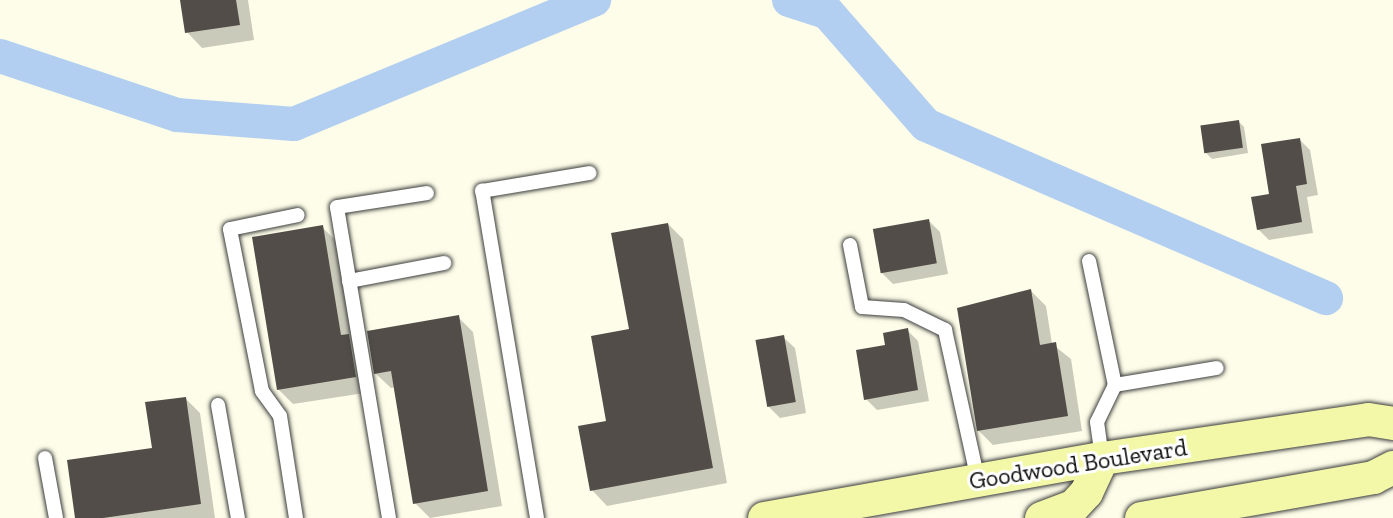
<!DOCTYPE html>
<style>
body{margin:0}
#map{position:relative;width:1393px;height:518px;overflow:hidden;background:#fdfde9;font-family:"Zilla Slab",serif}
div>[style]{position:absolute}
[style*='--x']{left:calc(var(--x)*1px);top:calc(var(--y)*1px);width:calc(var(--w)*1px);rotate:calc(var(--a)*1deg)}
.shadow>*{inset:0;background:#0003}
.canal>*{height:34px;margin:-17px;padding:0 17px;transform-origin:17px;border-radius:17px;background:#b2cef0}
.building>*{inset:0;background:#524d48;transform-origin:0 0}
.roads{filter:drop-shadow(0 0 2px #3d3d3d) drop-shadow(0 0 2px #3d3d3d)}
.lane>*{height:14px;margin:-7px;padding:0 7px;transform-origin:7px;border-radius:7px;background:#fff}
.secondary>*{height:33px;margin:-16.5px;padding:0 16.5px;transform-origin:16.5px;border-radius:16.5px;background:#f3f8a9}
span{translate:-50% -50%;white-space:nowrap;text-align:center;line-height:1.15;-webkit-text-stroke:6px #fff;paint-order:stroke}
.street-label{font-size:24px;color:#0a0a0a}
</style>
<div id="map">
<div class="shadow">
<i style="clip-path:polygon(182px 0,248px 0,254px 40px,202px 48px,187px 32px)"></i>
<i style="clip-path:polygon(1238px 121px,1244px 127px,1248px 153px,1212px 159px,1206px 153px)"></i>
<i style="clip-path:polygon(1299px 139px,1310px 150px,1318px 195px,1307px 197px,1313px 233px,1269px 240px,1258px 229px)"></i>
<i style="clip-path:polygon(929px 221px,940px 232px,948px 274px,893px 284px,882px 273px)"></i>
<i style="clip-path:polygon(668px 224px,683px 239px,727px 483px,607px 506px,592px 490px,631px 331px)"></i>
<i style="clip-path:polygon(322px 227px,337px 242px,371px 392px,293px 404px,278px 389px)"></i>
<i style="clip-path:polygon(1031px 291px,1046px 306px,1052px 344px,1071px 359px,1082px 431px,993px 445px,978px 430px)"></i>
<i style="clip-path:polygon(458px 317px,473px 332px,502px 506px,430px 518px,415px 503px,396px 387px,391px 388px,375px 373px)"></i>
<i style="clip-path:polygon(907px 330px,918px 341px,929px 401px,877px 410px,866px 399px,887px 346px)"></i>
<i style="clip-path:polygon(783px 337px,795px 348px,806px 413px,780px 418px,769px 407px)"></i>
<i style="clip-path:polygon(185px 398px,200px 413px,215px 518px,76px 518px,153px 449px)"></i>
</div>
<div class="canal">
<i style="--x:789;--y:0;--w:40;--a:18"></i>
<i style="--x:827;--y:12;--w:150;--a:48.8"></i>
<i style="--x:926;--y:125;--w:436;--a:23.4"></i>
<i style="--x:0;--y:56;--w:187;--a:18.4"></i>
<i style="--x:177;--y:115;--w:117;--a:4.4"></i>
<i style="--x:294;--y:124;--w:325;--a:-22.5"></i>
</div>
<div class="building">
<i style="clip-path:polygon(180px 0,236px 0,240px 25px,185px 33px)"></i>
<i style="left:1239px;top:120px;width:28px;height:39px;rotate:82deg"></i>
<i style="clip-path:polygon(1300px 138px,1307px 184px,1296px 186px,1302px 222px,1257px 230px,1251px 197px,1269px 194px,1261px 144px)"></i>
<i style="left:929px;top:219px;width:45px;height:57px;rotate:80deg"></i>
<i style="clip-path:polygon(668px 223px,713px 468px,590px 491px,578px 426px,606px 421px,591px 336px,629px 329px,611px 233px)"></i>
<i style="clip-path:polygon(323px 225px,341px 335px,349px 334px,356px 377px,277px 390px,252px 237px)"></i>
<i style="clip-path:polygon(1031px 289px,1040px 345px,1056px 342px,1068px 416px,977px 431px,957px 308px)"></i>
<i style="clip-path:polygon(459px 315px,488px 491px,413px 504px,391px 371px,374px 374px,367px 331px)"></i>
<i style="clip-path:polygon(908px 328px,918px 390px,864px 400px,856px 350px,885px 345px,883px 333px)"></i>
<i style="left:784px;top:335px;width:68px;height:29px;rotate:80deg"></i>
<i style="clip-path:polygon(186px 397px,201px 504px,103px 518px,75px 518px,67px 460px,152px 448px,145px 402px)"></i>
</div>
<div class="roads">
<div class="lane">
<i style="--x:850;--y:245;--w:63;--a:79"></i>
<i style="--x:862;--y:307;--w:42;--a:4.1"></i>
<i style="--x:904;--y:310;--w:46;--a:26"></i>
<i style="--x:945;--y:330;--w:154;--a:77.6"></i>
<i style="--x:1089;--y:261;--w:127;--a:78.2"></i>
<i style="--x:1115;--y:385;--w:41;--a:115.9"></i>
<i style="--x:1097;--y:422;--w:36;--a:82"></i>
<i style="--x:349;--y:281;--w:97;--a:-10.7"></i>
<i style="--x:1115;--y:385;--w:103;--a:-9.5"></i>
<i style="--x:218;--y:405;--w:115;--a:80"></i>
<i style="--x:45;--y:458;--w:61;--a:79.6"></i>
<i style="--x:296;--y:518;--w:103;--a:-98.9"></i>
<i style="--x:280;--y:416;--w:31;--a:-126"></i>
<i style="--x:262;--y:391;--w:165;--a:-101.2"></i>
<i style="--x:230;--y:229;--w:69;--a:-11.6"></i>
<i style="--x:389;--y:518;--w:315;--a:-99.5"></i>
<i style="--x:337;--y:207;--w:91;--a:-8.8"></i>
<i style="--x:537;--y:518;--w:332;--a:-99.5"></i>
<i style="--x:482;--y:191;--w:109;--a:-9.5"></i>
</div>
<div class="secondary">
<i style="--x:764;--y:518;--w:343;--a:-10.1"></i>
<i style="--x:1102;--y:458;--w:269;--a:-8.3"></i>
<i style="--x:1368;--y:419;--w:25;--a:9"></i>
<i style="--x:1041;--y:518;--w:34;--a:-21"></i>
<i style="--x:1073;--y:506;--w:19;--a:-47"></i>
<i style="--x:1086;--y:492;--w:38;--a:-65"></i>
<i style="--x:1141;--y:518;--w:236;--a:-10"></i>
<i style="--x:1373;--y:477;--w:22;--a:-27"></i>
</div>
</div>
<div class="street-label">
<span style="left:1078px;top:464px;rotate:-9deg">Goodwood Boulevard</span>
</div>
</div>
